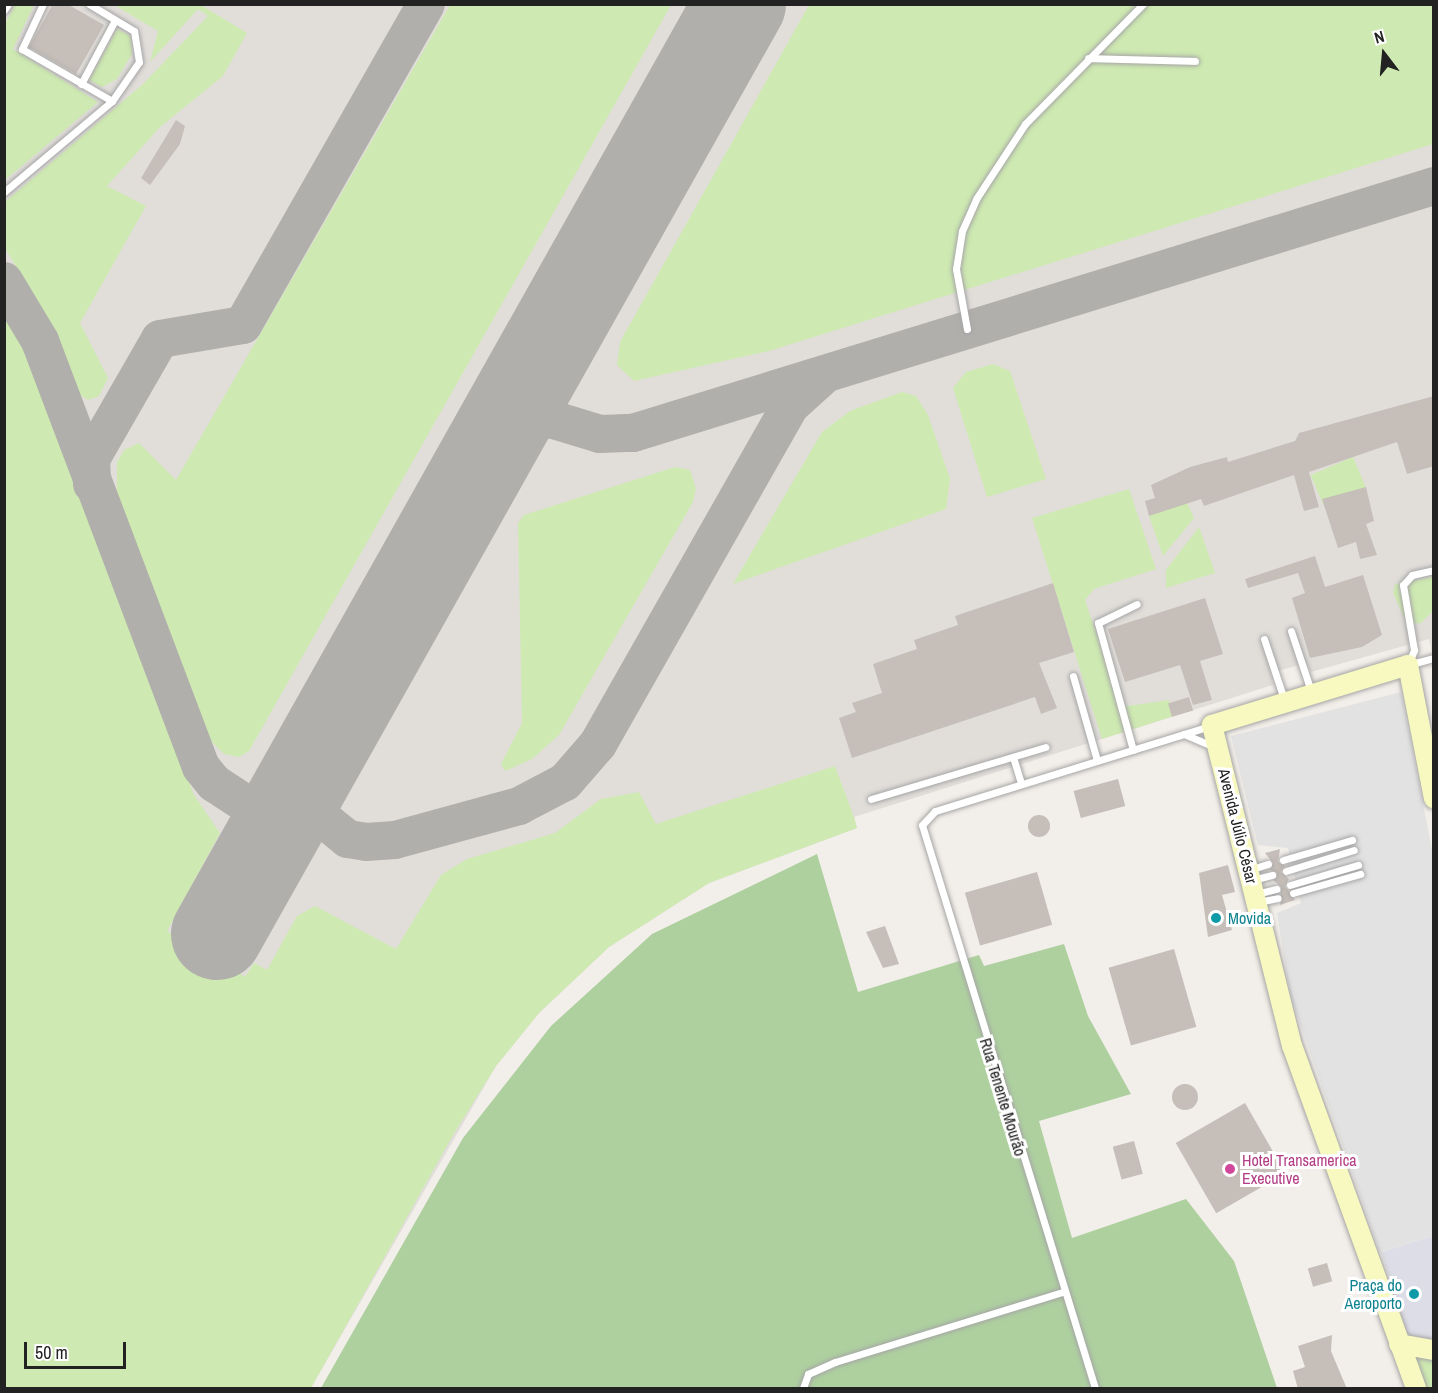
<!DOCTYPE html>
<meta charset="utf-8">
<style>
body{margin:0}
#map{position:relative;width:1438px;height:1393px;overflow:hidden;background:#f2eee9;font-family:"Archivo Narrow",sans-serif}
div>[style]{position:absolute}
[style*='--x']{left:calc(var(--x)*1px);top:calc(var(--y)*1px);width:calc(var(--w)*1px);rotate:calc(var(--a)*1deg)}
.airport>*{inset:0;background:#e1deda}
.grass>*{inset:0;background:#cee9b1;transform-origin:0 0}
.forest>*{inset:0;background:#aed09f}
.parking>*{inset:0;background:#e2e2e2}
.plaza>*{inset:0;background:#dddde7}
.taxiway>*{height:38px;margin:-19px;padding:0 19px;transform-origin:19px;border-radius:19px;background:#b1afac}
.runway>*{height:92px;margin:-46px;padding:0 46px;transform-origin:46px;border-radius:46px;background:#b1afac}
.building>*{inset:0;background:#c6beb8;transform-origin:0 0}
.round{border-radius:50%}
.roads{filter:drop-shadow(0 0 2px #a6a6a6) drop-shadow(0 0 2px #a6a6a6)}
.lane>*{height:7px;margin:-3.5px;padding:0 3.5px;transform-origin:3.5px;border-radius:3.5px;background:#fff}
.secondary>*{height:20px;margin:-10px;padding:0 10px;transform-origin:10px;border-radius:10px;background:#f7f9c0}
.dots>*{width:16px;height:16px;translate:-50% -50%;box-sizing:border-box;border:3px solid #fff;border-radius:50%}
span{translate:-50% -50%;white-space:nowrap;text-align:center;line-height:1.15;-webkit-text-stroke:6px #fff;paint-order:stroke}
.street-label{font-size:16px;color:#222}
.culture-label{font-size:16px;color:#0d838f}
.left{translate:0 -50%;text-align:left}
.right{translate:-100% -50%;text-align:right}
.hotel-label{font-size:16px;color:#b23c85}
.frame{position:absolute;inset:0;border:6px solid #222;pointer-events:none}
.north{position:absolute;left:1354px;top:24px;width:60px;height:60px;-webkit-text-stroke:4px #fff;paint-order:stroke;rotate:344deg;font-size:16px;font-weight:700;line-height:24px;text-align:center;color:#222}
.north::after{content:'';display:block;margin:auto;width:21px;height:27px;background:#222;clip-path:polygon(50% 0,100% 100%,50% 72%,0 100%)}
.scale{position:absolute;left:24px;top:1342px;width:102px;height:27px;box-sizing:border-box;border:3px solid #222;border-top:0;padding-left:8px;font-size:18px;line-height:21px;white-space:nowrap;color:#222;-webkit-text-stroke:4px #fff;paint-order:stroke}
</style>
<div id="map">
<div class="airport">
<i style="clip-path:polygon(5px 5px,1433px 5px,1433px 660px,1429px 639px,1311px 672px,1306px 663px,1271px 673px,1273px 685px,854px 817px,857px 828px,709px 883px,609px 947px,539px 1013px,496px 1066px,311px 1388px,5px 1388px)"></i>
</div>
<div class="grass">
<i style="clip-path:polygon(15px 5px,34px 5px,13px 49px,98px 102px,5px 180px,5px 24px)"></i>
<i style="clip-path:polygon(114px 5px,201px 5px,247px 33px,223px 76px,160px 127px,107px 186px,146px 206px,80px 323px,108px 378px,99px 396px,88px 400px,72px 390px,40px 306px,5px 248px,5px 202px,143px 84px,208px 16px,198px 9px,150px 62px,158px 31px)"></i>
<i style="clip-path:polygon(450px 5px,671px 5px,249px 751px,239px 757px,224px 754px,204px 734px,117px 507px,117px 462px,124px 450px,139px 443px,176px 480px)"></i>
<i style="clip-path:polygon(809px 5px,1433px 5px,1433px 144px,769px 351px,634px 381px,617px 365px,620px 342px)"></i>
<i style="clip-path:polygon(117px 29px,131px 36px,132px 54px,117px 79px,102px 87px,89px 80px)"></i>
<i style="clip-path:polygon(5px 314px,24px 345px,64px 446px,194px 795px,220px 833px,167px 931px,245px 977px,254px 963px,267px 970px,297px 916px,315px 906px,396px 949px,441px 875px,467px 859px,555px 833px,601px 799px,639px 792px,656px 824px,835px 766px,854px 817px,857px 828px,709px 883px,609px 947px,539px 1013px,496px 1066px,453px 1135px,311px 1388px,5px 1388px)"></i>
<i style="clip-path:polygon(993px 364px,1010px 371px,1046px 479px,987px 497px,953px 388px,966px 372px)"></i>
<i style="clip-path:polygon(902px 392px,916px 396px,928px 415px,950px 479px,946px 509px,733px 584px,822px 432px,850px 411px)"></i>
<i style="left:1353px;top:457px;width:33px;height:46px;rotate:67deg"></i>
<i style="clip-path:polygon(675px 467px,690px 470px,696px 489px,693px 502px,559px 735px,532px 759px,505px 771px,501px 764px,522px 723px,518px 523px,524px 515px)"></i>
<i style="clip-path:polygon(1175px 477px,1194px 518px,1163px 556px,1149px 516px)"></i>
<i style="clip-path:polygon(1129px 489px,1156px 569px,1094px 589px,1085px 600px,1121px 707px,1169px 700px,1174px 716px,1102px 739px,1032px 518px)"></i>
<i style="clip-path:polygon(1199px 527px,1215px 573px,1166px 588px,1166px 570px)"></i>
<i style="clip-path:polygon(1433px 577px,1433px 611px,1421px 623px,1407px 624px,1393px 593px,1395px 584px)"></i>
<i style="clip-path:polygon(1410px 1354px,1433px 1360px,1433px 1388px,1423px 1388px)"></i>
</div>
<div class="forest">
<i style="clip-path:polygon(817px 854px,858px 992px,979px 955px,984px 966px,1064px 944px,1088px 1016px,1131px 1094px,1039px 1121px,1072px 1238px,1186px 1199px,1234px 1261px,1277px 1388px,321px 1388px,463px 1138px,551px 1026px,652px 934px)"></i>
</div>
<div class="parking">
<i style="clip-path:polygon(1401px 692px,1433px 855px,1433px 1236px,1380px 1252px,1290px 995px,1277px 913px,1301px 903px,1288px 848px,1258px 845px,1231px 736px)"></i>
</div>
<div class="plaza">
<i style="clip-path:polygon(1433px 1236px,1433px 1341px,1408px 1336px,1381px 1252px)"></i>
</div>
<div class="taxiway">
<i style="--x:4;--y:281;--w:70;--a:59"></i>
<i style="--x:40;--y:341;--w:455;--a:69.3"></i>
<i style="--x:201;--y:767;--w:21;--a:51"></i>
<i style="--x:214;--y:783;--w:77;--a:33.3"></i>
<i style="--x:529;--y:379;--w:24;--a:71"></i>
<i style="--x:537;--y:402;--w:25;--a:47"></i>
<i style="--x:554;--y:420;--w:48;--a:16.9"></i>
<i style="--x:600;--y:434;--w:33;--a:-2"></i>
<i style="--x:633;--y:433;--w:838;--a:-17.14"></i>
<i style="--x:92;--y:484;--w:25;--a:-92"></i>
<i style="--x:91;--y:459;--w:138;--a:-60.1"></i>
<i style="--x:160;--y:339;--w:84;--a:-9.6"></i>
<i style="--x:243;--y:325;--w:369;--a:-60.3"></i>
<i style="--x:320;--y:751;--w:38;--a:101"></i>
<i style="--x:313;--y:788;--w:33;--a:72"></i>
<i style="--x:323;--y:819;--w:32;--a:39"></i>
<i style="--x:348;--y:839;--w:18;--a:9"></i>
<i style="--x:366;--y:842;--w:29;--a:-4"></i>
<i style="--x:395;--y:840;--w:129;--a:-15.3"></i>
<i style="--x:519;--y:806;--w:52;--a:-27.6"></i>
<i style="--x:565;--y:782;--w:50;--a:-49"></i>
<i style="--x:598;--y:744;--w:389;--a:-60.4"></i>
<i style="--x:790;--y:406;--w:43;--a:-42.2"></i>
</div>
<div class="runway">
<i style="--x:217;--y:934;--w:1067;--a:-60.65"></i>
</div>
<div class="building">
<i style="clip-path:polygon(53px 4px,67px 4px,104px 25px,76px 74px,29px 47px)"></i>
<i style="clip-path:polygon(176px 120px,185px 126px,180px 144px,150px 185px,141px 178px)"></i>
<i style="clip-path:polygon(1434px 396px,1434px 466px,1407px 474px,1397px 442px,1309px 472px,1319px 507px,1304px 511px,1294px 475px,1204px 506px,1201px 499px,1149px 516px,1145px 501px,1155px 498px,1151px 485px,1190px 467px,1227px 457px,1228px 462px,1295px 441px,1299px 433px)"></i>
<i style="clip-path:polygon(1366px 487px,1374px 521px,1366px 524px,1377px 555px,1360px 559px,1356px 542px,1338px 548px,1322px 499px)"></i>
<i style="clip-path:polygon(1315px 556px,1325px 587px,1363px 575px,1382px 635px,1362px 647px,1310px 658px,1292px 598px,1305px 593px,1298px 573px,1248px 588px,1245px 579px)"></i>
<i style="clip-path:polygon(1053px 583px,1074px 652px,1039px 663px,1057px 708px,1041px 714px,1035px 697px,852px 758px,839px 718px,856px 712px,852px 703px,882px 693px,873px 664px,917px 649px,914px 640px,958px 625px,955px 616px)"></i>
<i style="clip-path:polygon(1205px 598px,1223px 654px,1200px 661px,1212px 700px,1193px 705px,1180px 665px,1125px 682px,1108px 629px)"></i>
<i style="left:1189px;top:697px;width:14px;height:22px;rotate:73deg"></i>
<i style="left:1118px;top:779px;width:28px;height:46px;rotate:75deg"></i>
<i class="round" style="left:1028px;top:815px;width:22px;height:22px"></i>
<i style="clip-path:polygon(1280px 849px,1278px 862px,1285px 866px,1281px 872px,1289px 879px,1285px 886px,1295px 900px,1280px 905px,1281px 887px,1273px 880px,1277px 873px,1270px 870px,1273px 863px,1265px 853px)"></i>
<i style="clip-path:polygon(1228px 865px,1235px 892px,1222px 895px,1232px 930px,1208px 937px,1199px 873px)"></i>
<i style="left:1037px;top:872px;width:55px;height:75px;rotate:74deg"></i>
<i style="clip-path:polygon(885px 926px,899px 964px,883px 968px,866px 932px)"></i>
<i style="left:1174px;top:949px;width:81px;height:68px;rotate:74deg"></i>
<i class="round" style="left:1172px;top:1084px;width:26px;height:26px"></i>
<i style="left:1245px;top:1103px;width:81px;height:80px;rotate:60deg"></i>
<i style="left:1134px;top:1141px;width:34px;height:22px;rotate:75deg"></i>
<i style="left:1327px;top:1263px;width:19px;height:20px;rotate:74deg"></i>
<i style="clip-path:polygon(1332px 1335px,1331px 1351px,1347px 1389px,1298px 1389px,1293px 1371px,1305px 1367px,1298px 1346px)"></i>
</div>
<div class="roads">
<div class="lane">
<i style="--x:43;--y:4;--w:50;--a:115"></i>
<i style="--x:22;--y:49;--w:104;--a:30"></i>
<i style="--x:4;--y:10;--w:7;--a:-56"></i>
<i style="--x:1088;--y:58;--w:107;--a:1.6"></i>
<i style="--x:81;--y:84;--w:72;--a:-62"></i>
<i style="--x:4;--y:192;--w:141;--a:-40.1"></i>
<i style="--x:112;--y:101;--w:47;--a:-55.3"></i>
<i style="--x:139;--y:62;--w:31;--a:-99"></i>
<i style="--x:134;--y:31;--w:52;--a:-149"></i>
<i style="--x:967;--y:329;--w:61;--a:-100.4"></i>
<i style="--x:956;--y:269;--w:38;--a:-81"></i>
<i style="--x:962;--y:231;--w:35;--a:-66"></i>
<i style="--x:976;--y:199;--w:90;--a:-56.8"></i>
<i style="--x:1025;--y:124;--w:168;--a:-45.5"></i>
<i style="--x:1291;--y:631;--w:66;--a:71.6"></i>
<i style="--x:1264;--y:639;--w:66;--a:71.6"></i>
<i style="--x:1409;--y:662;--w:13;--a:-67"></i>
<i style="--x:1414;--y:650;--w:66;--a:-99.6"></i>
<i style="--x:1403;--y:585;--w:13;--a:-48"></i>
<i style="--x:1412;--y:575;--w:23;--a:-13"></i>
<i style="--x:1411;--y:664;--w:23;--a:-15"></i>
<i style="--x:1073;--y:676;--w:87;--a:74.1"></i>
<i style="--x:1184;--y:734;--w:30;--a:23"></i>
<i style="--x:1133;--y:750;--w:132;--a:-105.4"></i>
<i style="--x:1098;--y:623;--w:43;--a:-26"></i>
<i style="--x:1013;--y:757;--w:28;--a:73"></i>
<i style="--x:871;--y:799;--w:182;--a:-16.6"></i>
<i style="--x:1283;--y:860;--w:72;--a:-16.2"></i>
<i style="--x:1249;--y:870;--w:20;--a:-18"></i>
<i style="--x:1286;--y:871;--w:71;--a:-17.2"></i>
<i style="--x:1252;--y:880;--w:21;--a:-14"></i>
<i style="--x:1290;--y:885;--w:71;--a:-16.4"></i>
<i style="--x:1293;--y:893;--w:70;--a:-15.8"></i>
<i style="--x:1256;--y:894;--w:21;--a:-14"></i>
<i style="--x:1258;--y:902;--w:20;--a:-11"></i>
<i style="--x:803;--y:1388;--w:15;--a:-70"></i>
<i style="--x:808;--y:1374;--w:30;--a:-24"></i>
<i style="--x:835;--y:1362;--w:238;--a:-17.1"></i>
<i style="--x:1095;--y:1388;--w:589;--a:-107.08"></i>
<i style="--x:922;--y:825;--w:19;--a:-47"></i>
<i style="--x:935;--y:811;--w:288;--a:-17.2"></i>
</div>
<div class="secondary">
<i style="--x:1399;--y:1344;--w:36;--a:10"></i>
<i style="--x:1416;--y:1388;--w:364;--a:-109.9"></i>
<i style="--x:1292;--y:1046;--w:331;--a:-104"></i>
<i style="--x:1212;--y:725;--w:205;--a:-17"></i>
<i style="--x:1408;--y:665;--w:136;--a:79"></i>
</div>
</div>
<div class="dots">
<i style="left:1216px;top:918px;background:#0f9aa8"></i>
<i style="left:1230px;top:1169px;background:#d1479c"></i>
<i style="left:1414px;top:1294px;background:#0f9aa8"></i>
</div>
<div class="street-label">
<span style="left:1238px;top:826px;rotate:76deg">Avenida Júlio César</span>
<span style="left:1003px;top:1097px;rotate:73deg">Rua Tenente Mourão</span>
</div>
<div class="culture-label">
<span class="left" style="left:1228px;top:918px">Movida</span>
<span class="right" style="left:1402px;top:1294px">Praça do<br>Aeroporto</span>
</div>
<div class="hotel-label">
<span class="left" style="left:1242px;top:1169px">Hotel Transamerica<br>Executive</span>
</div>
<div class="frame"></div>
<div class="north">N</div>
<div class="scale">50 m</div>
</div>
